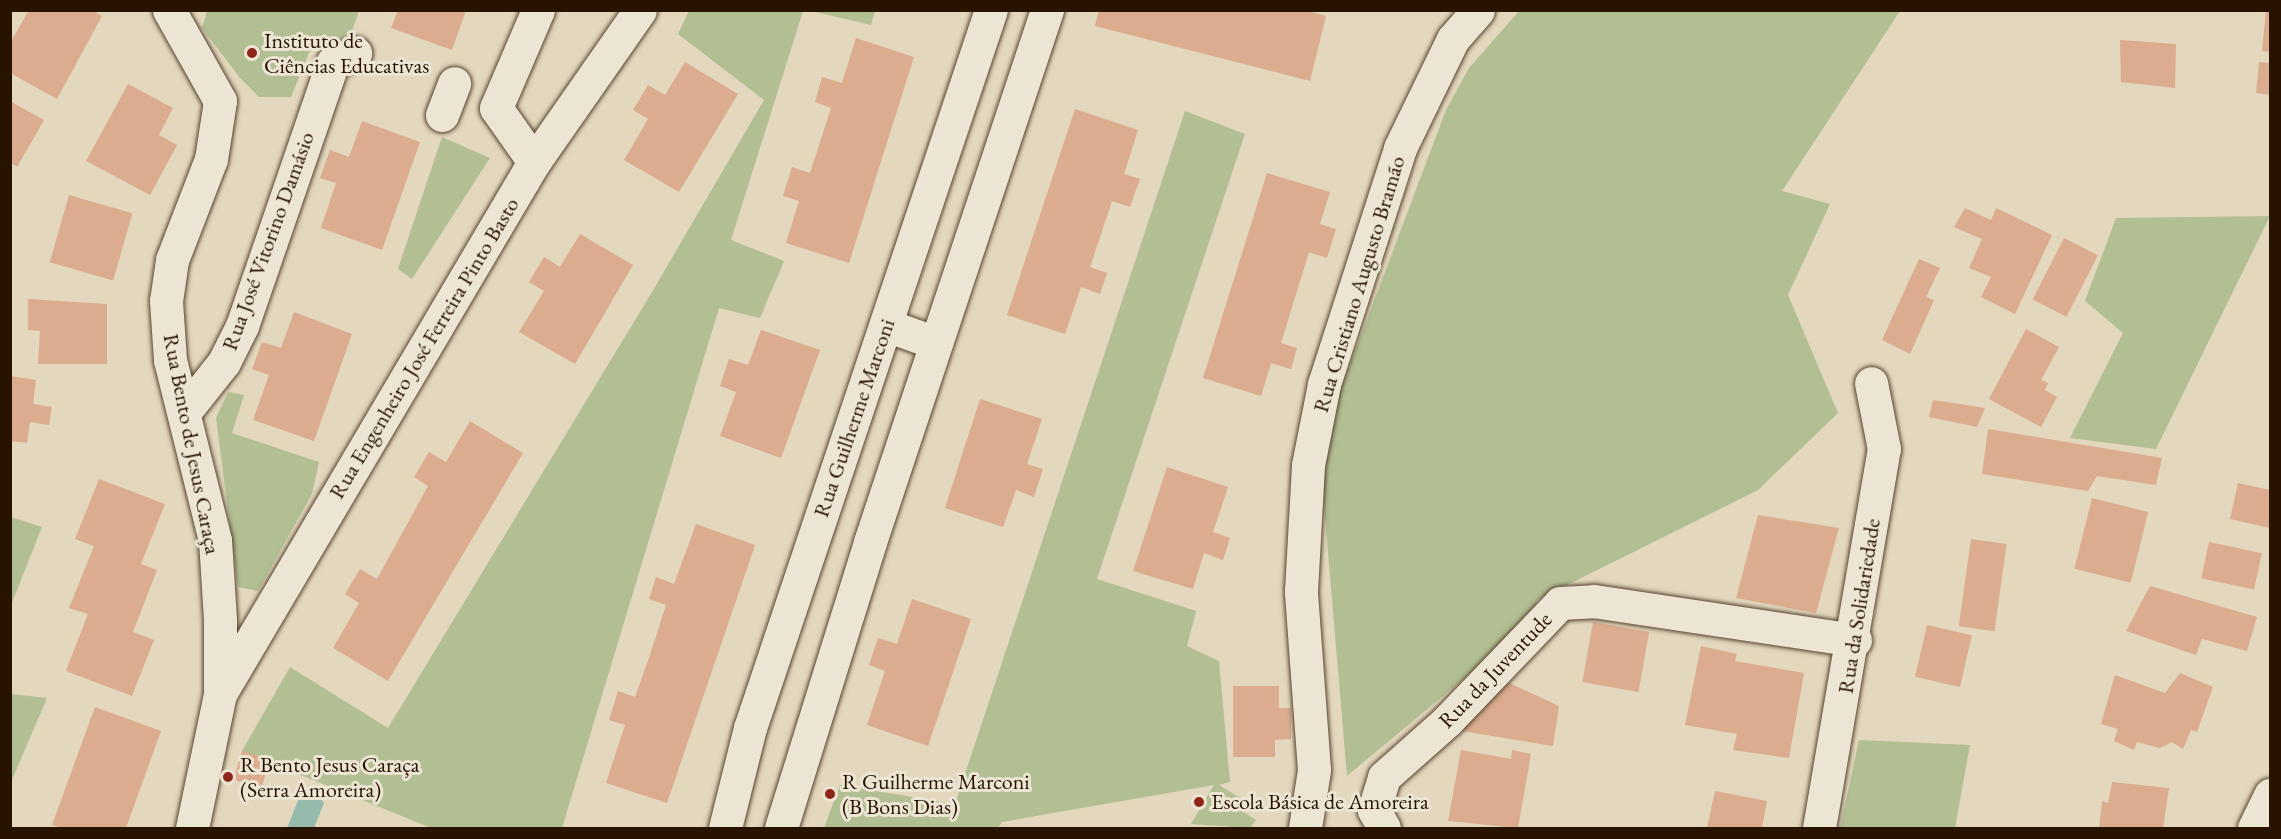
<!DOCTYPE html>
<meta charset="utf-8">
<style>
body{margin:0}
#map{position:relative;width:2281px;height:839px;overflow:hidden;background:#e3d7bd;font-family:"EB Garamond",serif}
div>[style]{position:absolute}
[style*='--x']{left:calc(var(--x)*1px);top:calc(var(--y)*1px);width:calc(var(--w)*1px);rotate:calc(var(--a)*1deg)}
.green>*{inset:0;background:#b2bf93}
.water>*{inset:0;background:#96baac}
.building>*{inset:0;background:#dbac8e;transform-origin:0 0}
.roads{filter:drop-shadow(0 0 2px #56442f) drop-shadow(0 0 2px #56442f)}
.street>*{height:33px;margin:-16.5px;padding:0 16.5px;transform-origin:16.5px;border-radius:16.5px;background:#ede5d4}
.secondary>*{height:33px;margin:-16.5px;padding:0 16.5px;transform-origin:16.5px;border-radius:16.5px;background:#ede5d4}
.dots>*{width:16px;height:16px;translate:-50% -50%;box-sizing:border-box;border:3px solid #ede5d4;border-radius:50%}
span{translate:-50% -50%;white-space:nowrap;text-align:center;line-height:1.15;-webkit-text-stroke:6px #ede5d4;paint-order:stroke}
.poi-label{font-size:22px;color:#271300}
.left{translate:0 -50%;text-align:left}
.street-label{font-size:22px;color:#271300}
.frame{position:absolute;inset:0;border:12px solid #271300;pointer-events:none}
</style>
<div id="map">
<div class="green">
<i style="clip-path:polygon(207px 11px,359px 11px,348px 43px,315px 38px,291px 97px,259px 97px,240px 78px,202px 28px)"></i>
<i style="clip-path:polygon(689px 11px,803px 11px,731px 240px,784px 261px,760px 318px,719px 308px,562px 828px,431px 828px,242px 751px,290px 667px,388px 728px,652px 292px,764px 100px,678px 34px)"></i>
<i style="clip-path:polygon(811px 11px,875px 11px,871px 25px)"></i>
<i style="clip-path:polygon(1519px 11px,1900px 11px,1782px 191px,1830px 204px,1788px 295px,1838px 413px,1758px 490px,1537px 600px,1534px 620px,1347px 776px,1319px 447px,1446px 110px,1469px 68px)"></i>
<i style="clip-path:polygon(1185px 111px,1245px 134px,1097px 579px,1196px 611px,1187px 646px,1219px 661px,1230px 782px,1219px 785px,1242px 799px,1237px 808px,1256px 820px,1250px 828px,1191px 824px,1214px 785px,1002px 822px,998px 828px,824px 828px,840px 785px,955px 804px)"></i>
<i style="clip-path:polygon(442px 137px,490px 158px,412px 279px,398px 269px)"></i>
<i style="clip-path:polygon(2270px 216px,2156px 449px,2070px 438px,2123px 333px,2085px 301px,2116px 218px)"></i>
<i style="clip-path:polygon(228px 392px,244px 395px,232px 433px,319px 462px,312px 494px,258px 591px,238px 587px,216px 418px)"></i>
<i style="clip-path:polygon(11px 517px,42px 527px,11px 605px,10px 517px)"></i>
<i style="clip-path:polygon(11px 694px,47px 698px,11px 782px,10px 694px)"></i>
<i style="clip-path:polygon(1859px 740px,1970px 745px,1955px 828px,1840px 828px)"></i>
</div>
<div class="water">
<i style="clip-path:polygon(312px 788px,324px 803px,314px 828px,287px 828px,299px 798px)"></i>
</div>
<div class="building">
<i style="clip-path:polygon(29px 10px,92px 10px,102px 16px,57px 99px,10px 73px,10px 43px)"></i>
<i style="clip-path:polygon(398px 10px,466px 10px,452px 50px,391px 28px)"></i>
<i style="clip-path:polygon(1099px 10px,1304px 10px,1326px 16px,1310px 81px,1095px 26px)"></i>
<i style="clip-path:polygon(2266px 10px,2270px 10px,2270px 52px,2262px 51px)"></i>
<i style="clip-path:polygon(856px 38px,914px 57px,849px 263px,786px 243px,799px 201px,783px 196px,792px 167px,810px 173px,831px 108px,815px 102px,822px 77px,842px 83px)"></i>
<i style="clip-path:polygon(2120px 40px,2176px 44px,2175px 88px,2121px 82px)"></i>
<i style="clip-path:polygon(685px 62px,738px 94px,679px 192px,624px 160px,648px 119px,633px 110px,648px 85px,665px 95px)"></i>
<i style="clip-path:polygon(2259px 62px,2270px 63px,2270px 95px,2256px 93px)"></i>
<i style="clip-path:polygon(128px 84px,173px 108px,159px 135px,177px 145px,150px 195px,86px 161px)"></i>
<i style="clip-path:polygon(10px 101px,44px 120px,17px 167px,10px 162px)"></i>
<i style="clip-path:polygon(1075px 109px,1138px 130px,1124px 174px,1140px 179px,1130px 207px,1112px 201px,1090px 267px,1107px 273px,1100px 294px,1081px 287px,1065px 334px,1007px 315px)"></i>
<i style="clip-path:polygon(362px 121px,420px 142px,382px 250px,321px 228px,336px 183px,320px 178px,330px 150px,349px 157px)"></i>
<i style="clip-path:polygon(1267px 173px,1330px 192px,1320px 224px,1336px 229px,1327px 258px,1309px 252px,1281px 343px,1297px 348px,1291px 369px,1271px 363px,1261px 396px,1203px 378px)"></i>
<i style="left:69px;top:195px;width:66px;height:70px;rotate:16deg"></i>
<i style="clip-path:polygon(1965px 208px,1991px 220px,1996px 208px,2052px 235px,2015px 314px,1981px 297px,1991px 277px,1969px 268px,1982px 239px,1954px 227px)"></i>
<i style="clip-path:polygon(580px 234px,633px 265px,575px 364px,519px 332px,544px 291px,529px 282px,544px 257px,560px 267px)"></i>
<i style="left:2064px;top:238px;width:38px;height:69px;rotate:27deg"></i>
<i style="clip-path:polygon(1919px 259px,1940px 268px,1926px 297px,1934px 300px,1910px 354px,1882px 340px)"></i>
<i style="clip-path:polygon(28px 299px,107px 304px,107px 364px,38px 364px,40px 331px,28px 330px)"></i>
<i style="clip-path:polygon(294px 312px,352px 334px,314px 441px,253px 420px,269px 375px,252px 369px,262px 342px,281px 348px)"></i>
<i style="clip-path:polygon(2026px 329px,2059px 347px,2041px 380px,2048px 383px,2045px 390px,2057px 397px,2041px 427px,1989px 399px)"></i>
<i style="clip-path:polygon(761px 330px,820px 350px,781px 458px,720px 436px,736px 392px,720px 386px,729px 359px,748px 365px)"></i>
<i style="clip-path:polygon(10px 376px,36px 380px,33px 404px,52px 407px,49px 425px,30px 422px,27px 443px,10px 441px)"></i>
<i style="clip-path:polygon(980px 399px,1042px 419px,1027px 464px,1043px 469px,1034px 497px,1016px 490px,1003px 527px,945px 508px)"></i>
<i style="clip-path:polygon(1933px 400px,1985px 408px,1977px 427px,1929px 417px)"></i>
<i style="clip-path:polygon(470px 421px,523px 453px,388px 681px,333px 648px,359px 603px,345px 594px,360px 569px,377px 579px,428px 486px,414px 477px,429px 452px,446px 462px)"></i>
<i style="clip-path:polygon(1988px 429px,2162px 458px,2156px 485px,2097px 476px,2088px 491px,1982px 474px)"></i>
<i style="clip-path:polygon(1167px 467px,1228px 487px,1213px 532px,1230px 538px,1223px 560px,1204px 553px,1193px 589px,1133px 571px)"></i>
<i style="clip-path:polygon(99px 479px,165px 504px,141px 564px,157px 570px,133px 632px,154px 640px,132px 696px,66px 671px,88px 614px,69px 608px,94px 546px,75px 539px)"></i>
<i style="clip-path:polygon(2238px 483px,2270px 490px,2270px 528px,2230px 519px)"></i>
<i style="left:2092px;top:498px;width:58px;height:73px;rotate:14deg"></i>
<i style="clip-path:polygon(1758px 515px,1839px 528px,1816px 613px,1736px 598px)"></i>
<i style="clip-path:polygon(696px 524px,755px 545px,667px 803px,606px 783px,625px 725px,609px 720px,618px 691px,635px 697px,650px 655px,666px 605px,649px 599px,656px 577px,674px 584px)"></i>
<i style="left:1971px;top:539px;width:36px;height:88px;rotate:8deg"></i>
<i style="left:2209px;top:542px;width:54px;height:37px;rotate:12deg"></i>
<i style="clip-path:polygon(2150px 586px,2257px 617px,2247px 651px,2202px 639px,2196px 655px,2126px 631px)"></i>
<i style="clip-path:polygon(912px 599px,971px 619px,928px 746px,867px 725px,885px 671px,869px 665px,878px 638px,897px 644px)"></i>
<i style="left:1593px;top:622px;width:57px;height:61px;rotate:10deg"></i>
<i style="left:1927px;top:625px;width:46px;height:53px;rotate:13deg"></i>
<i style="clip-path:polygon(1701px 646px,1737px 654px,1735px 661px,1804px 673px,1789px 758px,1733px 750px,1737px 734px,1685px 725px)"></i>
<i style="clip-path:polygon(2180px 673px,2213px 687px,2197px 732px,2191px 730px,2183px 749px,2172px 742px,2160px 748px,2137px 742px,2134px 750px,2114px 741px,2118px 729px,2101px 724px,2115px 675px,2165px 693px)"></i>
<i style="clip-path:polygon(1505px 681px,1559px 706px,1553px 746px,1462px 731px)"></i>
<i style="clip-path:polygon(1233px 686px,1279px 686px,1279px 708px,1291px 708px,1291px 739px,1275px 740px,1275px 757px,1233px 757px)"></i>
<i style="clip-path:polygon(95px 707px,161px 731px,126px 828px,62px 828px,52px 825px)"></i>
<i style="clip-path:polygon(1461px 750px,1511px 759px,1512px 750px,1531px 754px,1518px 828px,1448px 821px)"></i>
<i style="left:242px;top:751px;width:29px;height:30px;rotate:16deg"></i>
<i style="clip-path:polygon(2112px 782px,2169px 788px,2163px 828px,2099px 828px,2102px 801px,2108px 803px)"></i>
<i style="clip-path:polygon(1715px 791px,1767px 801px,1762px 828px,1707px 828px)"></i>
</div>
<div class="roads">
<div class="street">
<i style="--x:169;--y:10;--w:104;--a:60.7"></i>
<i style="--x:220;--y:101;--w:59;--a:98.8"></i>
<i style="--x:211;--y:159;--w:108;--a:111.1"></i>
<i style="--x:172;--y:260;--w:41;--a:98.3"></i>
<i style="--x:166;--y:301;--w:59;--a:86.1"></i>
<i style="--x:170;--y:360;--w:186;--a:76"></i>
<i style="--x:215;--y:540;--w:80;--a:86.4"></i>
<i style="--x:220;--y:620;--w:74;--a:90"></i>
<i style="--x:220;--y:694;--w:137;--a:101.8"></i>
<i style="--x:442;--y:115;--w:34;--a:-69"></i>
<i style="--x:534;--y:162;--w:66;--a:-125.1"></i>
<i style="--x:496;--y:108;--w:107;--a:-66.8"></i>
<i style="--x:886;--y:325;--w:53;--a:19.8"></i>
<i style="--x:186;--y:410;--w:61;--a:-51.6"></i>
<i style="--x:224;--y:362;--w:40;--a:-63.4"></i>
<i style="--x:242;--y:326;--w:279;--a:-71"></i>
<i style="--x:333;--y:62;--w:24;--a:-22"></i>
<i style="--x:221;--y:692;--w:616;--a:-59.44"></i>
<i style="--x:534;--y:162;--w:185;--a:-55.1"></i>
<i style="--x:725;--y:828;--w:103;--a:-76"></i>
<i style="--x:750;--y:728;--w:757;--a:-71.45"></i>
<i style="--x:781;--y:828;--w:300;--a:-72.7"></i>
<i style="--x:870;--y:542;--w:561;--a:-71.6"></i>
<i style="--x:1305;--y:828;--w:59;--a:-81.2"></i>
<i style="--x:1314;--y:770;--w:179;--a:-94.2"></i>
<i style="--x:1301;--y:591;--w:126;--a:-86.8"></i>
<i style="--x:1308;--y:465;--w:83;--a:-78.8"></i>
<i style="--x:1324;--y:384;--w:248;--a:-72.1"></i>
<i style="--x:1400;--y:148;--w:121;--a:-64.1"></i>
<i style="--x:1453;--y:39;--w:38;--a:-49"></i>
<i style="--x:1384;--y:828;--w:21;--a:-119"></i>
<i style="--x:1374;--y:810;--w:34;--a:-73"></i>
<i style="--x:1384;--y:777;--w:84;--a:-41.6"></i>
<i style="--x:1447;--y:721;--w:163;--a:-46.2"></i>
<i style="--x:1560;--y:603;--w:34;--a:-3"></i>
<i style="--x:1594;--y:601;--w:264;--a:8.5"></i>
<i style="--x:1819;--y:828;--w:385;--a:-80.3"></i>
<i style="--x:1884;--y:449;--w:67;--a:-101.1"></i>
</div>
<div class="secondary">
<i style="--x:2254;--y:828;--w:37;--a:-64"></i>
</div>
</div>
<div class="dots">
<i style="left:252px;top:53px;background:#8f2418"></i>
<i style="left:228px;top:777px;background:#8f2418"></i>
<i style="left:830px;top:794px;background:#8f2418"></i>
<i style="left:1199px;top:802px;background:#8f2418"></i>
</div>
<div class="poi-label">
<span class="left" style="left:264px;top:53px">Instituto de<br>Ciências Educativas</span>
<span class="left" style="left:240px;top:777px">R Bento Jesus Caraça<br>(Serra Amoreira)</span>
<span class="left" style="left:842px;top:794px">R Guilherme Marconi<br>(B Bons Dias)</span>
<span class="left" style="left:1211px;top:802px">Escola Básica de Amoreira</span>
</div>
<div class="street-label">
<span style="left:268px;top:241px;rotate:-70deg">Rua José Vitorino Damásio</span>
<span style="left:1359px;top:284px;rotate:-73deg">Rua Cristiano Augusto Bramão</span>
<span style="left:424px;top:348px;rotate:-59deg">Rua Engenheiro José Ferreira Pinto Basto</span>
<span style="left:854px;top:418px;rotate:-71deg">Rua Guilherme Marconi</span>
<span style="left:192px;top:444px;rotate:79deg">Rua Bento de Jesus Caraça</span>
<span style="left:1859px;top:606px;rotate:-81deg">Rua da Solidariedade</span>
<span style="left:1495px;top:670px;rotate:-46deg">Rua da Juventude</span>
</div>
<div class="frame"></div>
</div>
